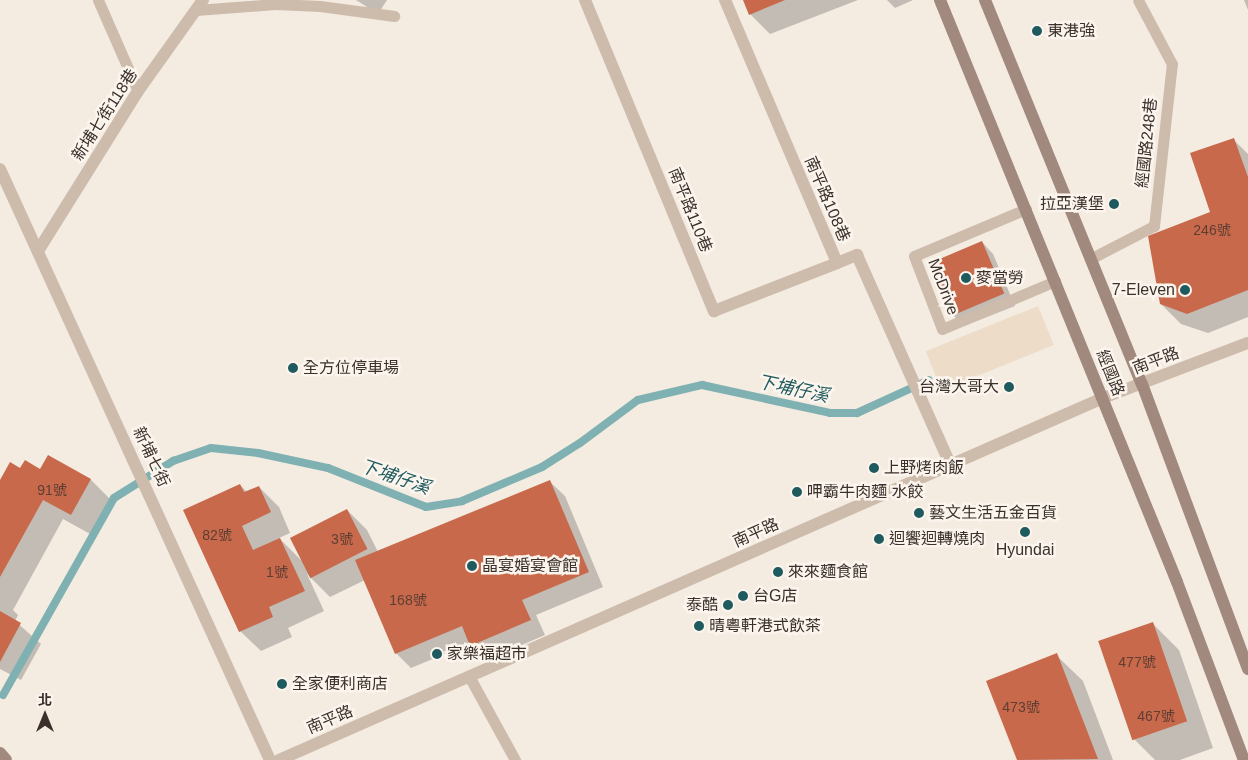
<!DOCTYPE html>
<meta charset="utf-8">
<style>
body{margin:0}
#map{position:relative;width:1248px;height:760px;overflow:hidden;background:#f4ebe1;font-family:Arial,"Noto Sans TC",sans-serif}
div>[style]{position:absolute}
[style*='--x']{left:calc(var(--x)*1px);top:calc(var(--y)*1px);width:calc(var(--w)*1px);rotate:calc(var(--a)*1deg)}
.plaza>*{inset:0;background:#ecdcc8;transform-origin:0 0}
.shadow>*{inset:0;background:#0003}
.stream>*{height:8px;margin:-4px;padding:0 4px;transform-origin:4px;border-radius:4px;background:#7fb0b2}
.building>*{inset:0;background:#c8694b;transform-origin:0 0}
.lane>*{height:11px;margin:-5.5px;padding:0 5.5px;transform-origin:5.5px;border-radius:5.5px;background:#cdbbac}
.street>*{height:12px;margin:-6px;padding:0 6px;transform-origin:6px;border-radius:6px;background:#cdbbac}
.secondary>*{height:12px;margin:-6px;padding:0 6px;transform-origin:6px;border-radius:6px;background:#a18a7d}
.dots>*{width:14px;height:14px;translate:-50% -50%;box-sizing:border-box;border:2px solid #fbf5ee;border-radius:50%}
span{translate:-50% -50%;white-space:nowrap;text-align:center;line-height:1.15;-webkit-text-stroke:5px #fbf5ee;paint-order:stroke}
.number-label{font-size:14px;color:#5e3e33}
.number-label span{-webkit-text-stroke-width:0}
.poi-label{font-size:16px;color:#3b302b}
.left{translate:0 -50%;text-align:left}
.right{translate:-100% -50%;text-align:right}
.street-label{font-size:16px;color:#3b302b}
.water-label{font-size:18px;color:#1f5a5e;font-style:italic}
.north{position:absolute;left:20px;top:690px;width:50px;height:50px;-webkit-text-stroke:4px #fbf5ee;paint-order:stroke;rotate:0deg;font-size:14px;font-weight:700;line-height:20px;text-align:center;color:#3b302b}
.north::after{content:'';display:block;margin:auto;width:18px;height:22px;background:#3b302b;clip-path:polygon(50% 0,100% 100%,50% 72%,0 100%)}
</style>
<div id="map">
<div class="plaza">
<i style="left:1038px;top:306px;width:42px;height:121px;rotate:68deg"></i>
</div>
<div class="shadow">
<i style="clip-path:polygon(356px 0,387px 0,378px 14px)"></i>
<i style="clip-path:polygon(744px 0,858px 0,770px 34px,750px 14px)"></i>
<i style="clip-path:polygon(887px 0,913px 0,895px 8px)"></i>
<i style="clip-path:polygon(1244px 0,1248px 0,1248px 10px)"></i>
<i style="clip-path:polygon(1234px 140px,1248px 154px,1248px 317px,1208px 333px,1181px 324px,1161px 304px,1212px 213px)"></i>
<i style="clip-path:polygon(982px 242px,993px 254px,1015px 306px,964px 326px,952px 314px)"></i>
<i style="clip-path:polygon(48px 457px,91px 480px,111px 500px,92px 535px,63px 519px,13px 610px,18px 615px,15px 621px,41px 644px,21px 680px,0 669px,0 482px,21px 470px,41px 470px)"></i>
<i style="clip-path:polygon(549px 481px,565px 496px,603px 587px,536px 615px,545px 635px,487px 660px,471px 643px,411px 668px,396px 653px,365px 580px,330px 597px,307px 574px,324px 611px,288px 628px,292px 637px,261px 651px,240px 631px,240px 485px,247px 492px,259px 487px,279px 507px,290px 533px,279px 538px,302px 561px,347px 510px,367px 530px,378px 552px)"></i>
<i style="clip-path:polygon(1152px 623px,1179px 650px,1213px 748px,1180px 760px,1155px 760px,1135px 740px)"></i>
<i style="clip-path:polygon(1056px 655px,1083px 681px,1113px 760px,1018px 760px,988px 681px)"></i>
</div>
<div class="stream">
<i style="--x:3;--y:695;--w:226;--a:-60.6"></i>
<i style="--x:114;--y:498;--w:70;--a:-32.1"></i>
<i style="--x:173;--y:461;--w:40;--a:-18.9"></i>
<i style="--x:211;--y:448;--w:47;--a:6.1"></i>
<i style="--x:258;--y:453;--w:72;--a:12.1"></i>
<i style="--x:328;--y:468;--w:105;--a:21.7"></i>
<i style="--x:426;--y:507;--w:36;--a:-9"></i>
<i style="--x:462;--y:501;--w:87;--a:-23"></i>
<i style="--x:542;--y:467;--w:45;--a:-32.3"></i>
<i style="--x:580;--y:443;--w:72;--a:-36.6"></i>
<i style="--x:638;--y:400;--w:66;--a:-13.2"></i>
<i style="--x:702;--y:385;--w:131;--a:12.3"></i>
<i style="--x:830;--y:413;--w:27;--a:0"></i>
<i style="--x:857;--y:413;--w:79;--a:-24.6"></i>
</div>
<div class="building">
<i style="clip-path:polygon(743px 0,785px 0,749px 15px)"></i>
<i style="clip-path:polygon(1234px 138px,1248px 177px,1248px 290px,1187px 314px,1160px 304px,1148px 236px,1210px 212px,1190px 153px)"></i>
<i style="left:982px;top:241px;width:57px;height:57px;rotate:67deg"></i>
<i style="clip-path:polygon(48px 455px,91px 479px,71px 515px,43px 500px,0 577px,0 480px,10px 462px,20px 468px,25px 460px,40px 469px)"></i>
<i style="clip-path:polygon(550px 480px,589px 572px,522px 600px,531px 620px,470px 646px,462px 626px,395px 654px,355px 560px)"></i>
<i style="clip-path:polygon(240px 484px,244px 492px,259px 486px,271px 512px,242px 526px,253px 550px,280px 538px,305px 591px,269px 607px,273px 617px,239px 632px,183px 510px)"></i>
<i style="left:347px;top:509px;width:45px;height:64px;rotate:63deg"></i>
<i style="clip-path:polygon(0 611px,21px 623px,0 662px)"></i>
<i style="left:1153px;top:622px;width:105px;height:58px;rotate:71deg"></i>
<i style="clip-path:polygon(1057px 653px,1098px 759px,1017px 760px,986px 681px)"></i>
</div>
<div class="lane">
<i style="--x:98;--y:0;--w:99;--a:66.3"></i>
<i style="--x:196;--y:10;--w:79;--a:-4.3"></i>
<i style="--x:275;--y:4;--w:45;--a:2.5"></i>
<i style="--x:320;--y:6;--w:75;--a:7.7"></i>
<i style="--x:1026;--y:209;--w:121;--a:157.2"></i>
<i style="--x:914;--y:256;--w:78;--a:69"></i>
<i style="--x:942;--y:329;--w:123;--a:-23"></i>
<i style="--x:1090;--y:259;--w:72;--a:-27.3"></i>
<i style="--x:1154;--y:226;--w:163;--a:-83.7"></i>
<i style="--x:1172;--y:64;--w:72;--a:-118"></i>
<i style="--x:470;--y:678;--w:94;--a:61.2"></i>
</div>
<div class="street">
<i style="--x:585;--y:0;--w:337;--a:67.5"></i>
<i style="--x:714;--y:311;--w:132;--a:-21.3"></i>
<i style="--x:725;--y:0;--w:286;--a:66.9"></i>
<i style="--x:837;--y:263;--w:22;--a:-22"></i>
<i style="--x:857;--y:255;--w:229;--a:66"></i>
<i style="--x:0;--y:169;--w:650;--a:65.45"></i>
<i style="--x:38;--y:251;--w:189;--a:-58"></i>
<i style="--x:138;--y:91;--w:112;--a:-54.5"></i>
<i style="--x:279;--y:760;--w:900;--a:-23.72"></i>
<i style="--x:1103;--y:398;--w:155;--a:-20.8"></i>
</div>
<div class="secondary">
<i style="--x:940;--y:0;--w:628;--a:67.84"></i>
<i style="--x:1177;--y:582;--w:190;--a:69.4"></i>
<i style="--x:985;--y:0;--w:415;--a:67.8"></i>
<i style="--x:1142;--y:384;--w:304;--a:69.6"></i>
<i style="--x:0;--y:753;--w:9;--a:49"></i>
</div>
<div class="dots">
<i style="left:1037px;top:31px;background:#1f5a5e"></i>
<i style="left:1114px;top:204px;background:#1f5a5e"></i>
<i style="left:966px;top:278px;background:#1f5a5e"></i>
<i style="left:1185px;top:290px;background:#1f5a5e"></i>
<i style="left:293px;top:368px;background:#1f5a5e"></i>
<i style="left:1009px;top:387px;background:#1f5a5e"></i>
<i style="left:874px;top:468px;background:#1f5a5e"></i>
<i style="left:797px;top:492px;background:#1f5a5e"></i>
<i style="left:919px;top:513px;background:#1f5a5e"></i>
<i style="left:1025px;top:532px;background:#1f5a5e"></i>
<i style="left:879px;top:539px;background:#1f5a5e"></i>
<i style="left:472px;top:566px;background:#1f5a5e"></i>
<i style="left:778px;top:572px;background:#1f5a5e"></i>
<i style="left:743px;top:596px;background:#1f5a5e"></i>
<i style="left:728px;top:605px;background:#1f5a5e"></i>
<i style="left:699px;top:626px;background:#1f5a5e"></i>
<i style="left:437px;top:654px;background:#1f5a5e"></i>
<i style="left:282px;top:684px;background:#1f5a5e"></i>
</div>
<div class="number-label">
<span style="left:1212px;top:230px">246號</span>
<span style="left:52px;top:490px">91號</span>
<span style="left:217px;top:535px">82號</span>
<span style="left:342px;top:539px">3號</span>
<span style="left:277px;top:572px">1號</span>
<span style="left:408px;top:600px">168號</span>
<span style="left:1137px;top:662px">477號</span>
<span style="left:1021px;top:707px">473號</span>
<span style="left:1156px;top:716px">467號</span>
</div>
<div class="poi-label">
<span class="left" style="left:1047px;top:31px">東港強</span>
<span class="right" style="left:1104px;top:204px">拉亞漢堡</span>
<span class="left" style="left:976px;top:278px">麥當勞</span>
<span class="right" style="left:1175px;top:290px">7-Eleven</span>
<span class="left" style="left:303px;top:368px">全方位停車場</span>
<span class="right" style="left:999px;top:387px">台灣大哥大</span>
<span class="left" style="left:884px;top:468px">上野烤肉飯</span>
<span class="left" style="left:807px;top:492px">呷霸牛肉麵 水餃</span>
<span class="left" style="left:929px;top:513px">藝文生活五金百貨</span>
<span class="left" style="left:889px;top:539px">迴饗迴轉燒肉</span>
<span style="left:1025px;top:550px">Hyundai</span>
<span class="left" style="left:482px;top:566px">晶宴婚宴會館</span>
<span class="left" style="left:788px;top:572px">來來麵食館</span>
<span class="left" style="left:753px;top:596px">台G店</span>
<span class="right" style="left:718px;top:605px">泰酷</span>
<span class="left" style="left:709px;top:626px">晴粵軒港式飲茶</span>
<span class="left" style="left:447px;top:654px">家樂福超市</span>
<span class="left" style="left:292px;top:684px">全家便利商店</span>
</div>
<div class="street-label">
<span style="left:105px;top:115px;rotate:-57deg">新埔七街118巷</span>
<span style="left:1147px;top:143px;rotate:-84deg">經國路248巷</span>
<span style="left:827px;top:199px;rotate:67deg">南平路108巷</span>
<span style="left:690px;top:210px;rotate:68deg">南平路110巷</span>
<span style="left:943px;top:287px;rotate:69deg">McDrive</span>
<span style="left:1156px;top:361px;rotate:-21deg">南平路</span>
<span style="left:1110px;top:373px;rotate:68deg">經國路</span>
<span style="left:151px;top:457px;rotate:65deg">新埔七街</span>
<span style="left:756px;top:533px;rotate:-24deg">南平路</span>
<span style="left:330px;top:720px;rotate:-23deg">南平路</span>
</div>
<div class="water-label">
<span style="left:793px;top:389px;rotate:12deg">下埔仔溪</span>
<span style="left:395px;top:477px;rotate:19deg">下埔仔溪</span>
</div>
<div class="north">北</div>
</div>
